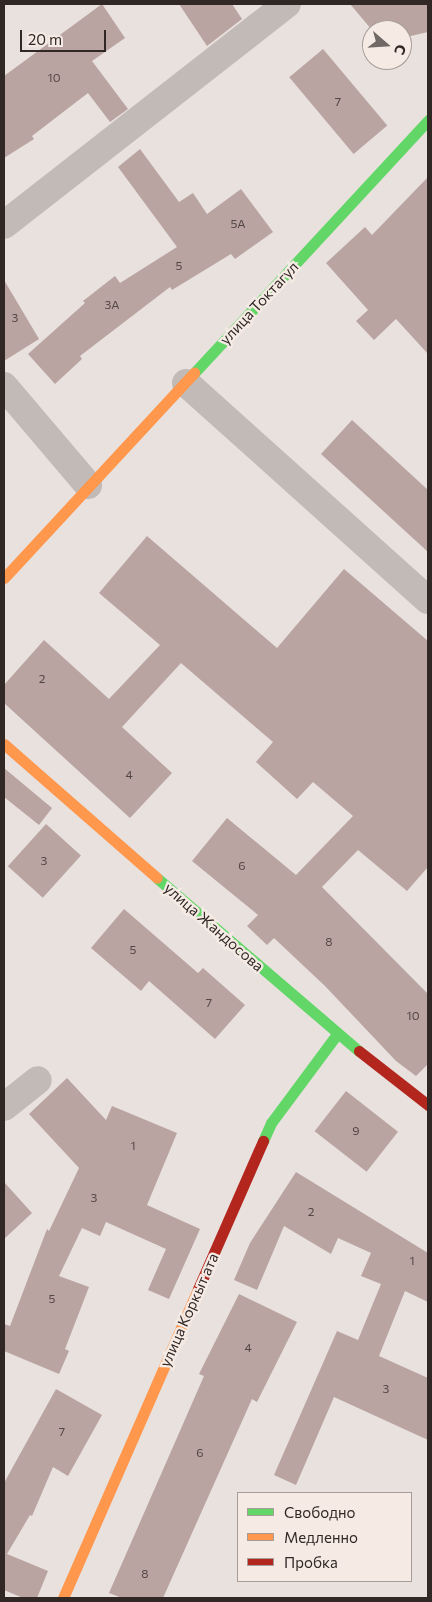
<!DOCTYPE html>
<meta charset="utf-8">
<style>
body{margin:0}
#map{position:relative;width:432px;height:1602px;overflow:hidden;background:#e8e1de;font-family:Commissioner,sans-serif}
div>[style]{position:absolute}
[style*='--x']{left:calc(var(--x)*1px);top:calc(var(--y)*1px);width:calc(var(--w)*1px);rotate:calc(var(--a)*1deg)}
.building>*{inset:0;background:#baa4a2;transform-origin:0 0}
.street>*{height:28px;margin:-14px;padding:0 14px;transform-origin:14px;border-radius:14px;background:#c1bab7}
.fast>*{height:11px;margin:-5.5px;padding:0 5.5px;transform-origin:5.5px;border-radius:5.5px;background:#63d668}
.slow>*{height:11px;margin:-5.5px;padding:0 5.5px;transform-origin:5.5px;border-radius:5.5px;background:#ff974d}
.jam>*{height:11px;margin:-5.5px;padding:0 5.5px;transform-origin:5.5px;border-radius:5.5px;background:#b3261e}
span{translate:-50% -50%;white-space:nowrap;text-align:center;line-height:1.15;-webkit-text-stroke:4.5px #f6ebe4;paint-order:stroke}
.number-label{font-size:12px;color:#534745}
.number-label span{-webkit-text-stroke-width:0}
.street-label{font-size:15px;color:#312826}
.frame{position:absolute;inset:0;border:5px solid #312826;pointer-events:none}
.legend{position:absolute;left:237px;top:1492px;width:175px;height:90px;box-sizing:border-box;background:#f6ebe4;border:1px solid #a79d98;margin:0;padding:6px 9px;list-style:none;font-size:15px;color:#312826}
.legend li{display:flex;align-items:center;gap:10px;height:25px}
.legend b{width:25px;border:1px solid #a79d98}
.north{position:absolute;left:362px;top:20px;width:50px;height:50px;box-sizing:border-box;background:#f6ebe4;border:1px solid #a79d98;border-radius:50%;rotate:109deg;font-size:14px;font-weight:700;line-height:20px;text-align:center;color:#312826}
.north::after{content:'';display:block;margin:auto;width:18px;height:22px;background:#716966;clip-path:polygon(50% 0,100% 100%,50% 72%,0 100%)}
.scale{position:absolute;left:20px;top:30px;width:86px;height:22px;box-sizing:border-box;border:2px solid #312826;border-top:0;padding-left:6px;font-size:15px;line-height:18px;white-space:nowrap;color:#312826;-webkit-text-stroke:4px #f6ebe4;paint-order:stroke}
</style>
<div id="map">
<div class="building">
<i style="clip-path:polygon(102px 4px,125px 38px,92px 61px,128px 109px,110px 122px,88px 93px,32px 136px,34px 139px,4px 158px,4px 76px)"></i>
<i style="clip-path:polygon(179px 4px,232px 4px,242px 19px,207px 46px)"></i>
<i style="clip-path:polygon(350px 4px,428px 4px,428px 32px,402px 38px,402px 30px,372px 30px)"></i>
<i style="left:323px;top:49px;width:100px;height:44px;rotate:50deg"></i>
<i style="clip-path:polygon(140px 149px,179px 202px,193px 193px,207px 214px,241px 189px,273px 232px,235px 259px,231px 254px,172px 290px,170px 287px,80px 356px,82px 359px,55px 384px,28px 354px,85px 303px,83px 301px,115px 276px,120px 283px,177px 247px,118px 167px)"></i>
<i style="clip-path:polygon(428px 177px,428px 354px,396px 319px,374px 340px,356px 321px,368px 310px,326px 263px,365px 227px,372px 235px)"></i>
<i style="clip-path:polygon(4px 280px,39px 339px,4px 361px)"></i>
<i style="clip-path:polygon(352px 420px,428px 490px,428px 552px,321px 454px)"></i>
<i style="clip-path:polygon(147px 536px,277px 648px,344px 569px,428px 641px,428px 867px,407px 891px,358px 850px,322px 887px,428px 994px,428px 1064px,416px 1076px,396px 1061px,325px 986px,274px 938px,267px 945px,247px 926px,258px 915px,192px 861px,227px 818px,296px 875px,353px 816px,313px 782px,297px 799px,256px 762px,273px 742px,181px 663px,122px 727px,172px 773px,130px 818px,4px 703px,4px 685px,44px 640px,109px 699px,160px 645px,99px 593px)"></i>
<i style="clip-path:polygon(4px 768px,52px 808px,39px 825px,4px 797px)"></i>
<i style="left:46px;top:824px;width:47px;height:57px;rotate:42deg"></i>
<i style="clip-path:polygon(124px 909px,198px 973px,203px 968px,245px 1005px,215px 1039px,149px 981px,141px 991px,91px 948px)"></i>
<i style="clip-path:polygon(67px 1078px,106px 1120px,112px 1106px,177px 1133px,147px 1205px,200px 1229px,169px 1299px,148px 1290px,166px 1249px,106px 1222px,100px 1236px,82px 1228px,59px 1276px,89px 1287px,65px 1349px,69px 1351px,59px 1374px,4px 1351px,4px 1324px,10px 1326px,47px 1229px,49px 1231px,79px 1168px,29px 1114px)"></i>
<i style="left:346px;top:1091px;width:66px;height:51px;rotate:38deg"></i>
<i style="clip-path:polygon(296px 1172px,428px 1253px,428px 1302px,405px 1291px,379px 1356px,428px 1378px,428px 1440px,334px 1397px,296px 1485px,274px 1475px,337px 1331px,358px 1340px,381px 1284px,361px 1276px,371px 1253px,338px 1238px,331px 1254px,284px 1226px,257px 1290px,234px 1280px,250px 1243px)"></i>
<i style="clip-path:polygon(4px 1182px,32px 1213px,4px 1239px)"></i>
<i style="clip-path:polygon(239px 1294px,297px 1322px,257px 1402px,252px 1399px,163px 1598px,122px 1598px,109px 1593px,204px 1376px,199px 1374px)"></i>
<i style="clip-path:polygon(56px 1389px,102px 1415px,68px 1476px,53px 1467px,32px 1516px,30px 1515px,7px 1554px,48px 1571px,37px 1598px,23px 1598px,4px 1590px,4px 1483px)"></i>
</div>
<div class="street">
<i style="--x:4;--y:225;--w:359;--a:-38"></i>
<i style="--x:186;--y:383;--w:325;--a:41.9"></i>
<i style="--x:4;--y:386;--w:130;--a:49.7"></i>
<i style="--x:4;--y:1107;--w:43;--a:-38.5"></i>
</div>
<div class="fast">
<i style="--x:194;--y:373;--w:345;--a:-47.2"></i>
<i style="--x:157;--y:878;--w:266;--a:40.6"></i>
<i style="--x:263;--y:1141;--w:20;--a:-66"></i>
<i style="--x:271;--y:1123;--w:111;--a:-53.4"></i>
</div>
<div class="slow">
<i style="--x:4;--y:578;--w:280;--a:-47.2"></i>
<i style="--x:4;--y:744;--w:203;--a:41.2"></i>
<i style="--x:63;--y:1598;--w:337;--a:-66.4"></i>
</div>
<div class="jam">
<i style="--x:359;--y:1051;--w:88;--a:38"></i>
<i style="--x:198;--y:1289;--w:162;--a:-66.3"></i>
</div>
<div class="number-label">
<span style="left:54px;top:78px">10</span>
<span style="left:338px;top:102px">7</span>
<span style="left:238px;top:224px">5А</span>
<span style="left:179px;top:266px">5</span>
<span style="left:112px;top:305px">3А</span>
<span style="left:15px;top:318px">3</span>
<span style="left:42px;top:679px">2</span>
<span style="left:129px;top:775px">4</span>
<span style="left:44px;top:861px">3</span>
<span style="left:242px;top:866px">6</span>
<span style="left:329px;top:942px">8</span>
<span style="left:133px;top:950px">5</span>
<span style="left:209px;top:1003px">7</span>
<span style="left:413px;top:1016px">10</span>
<span style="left:356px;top:1131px">9</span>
<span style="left:133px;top:1146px">1</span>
<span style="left:94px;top:1198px">3</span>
<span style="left:311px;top:1212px">2</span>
<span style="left:412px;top:1261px">1</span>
<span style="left:52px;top:1299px">5</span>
<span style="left:248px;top:1348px">4</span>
<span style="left:386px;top:1389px">3</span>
<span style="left:62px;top:1432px">7</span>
<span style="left:200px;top:1453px">6</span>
<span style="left:145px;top:1574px">8</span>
</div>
<div class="street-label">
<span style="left:259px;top:303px;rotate:-47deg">улица Токтагул</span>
<span style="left:214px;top:927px;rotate:41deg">улица Жандосова</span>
<span style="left:189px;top:1310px;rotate:-66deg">улица Коркыт ата</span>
</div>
<div class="frame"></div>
<ul class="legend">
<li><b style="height:6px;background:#63d668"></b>Свободно</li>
<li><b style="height:6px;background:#ff974d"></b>Медленно</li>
<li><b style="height:6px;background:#b3261e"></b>Пробка</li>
</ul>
<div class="north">С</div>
<div class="scale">20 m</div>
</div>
